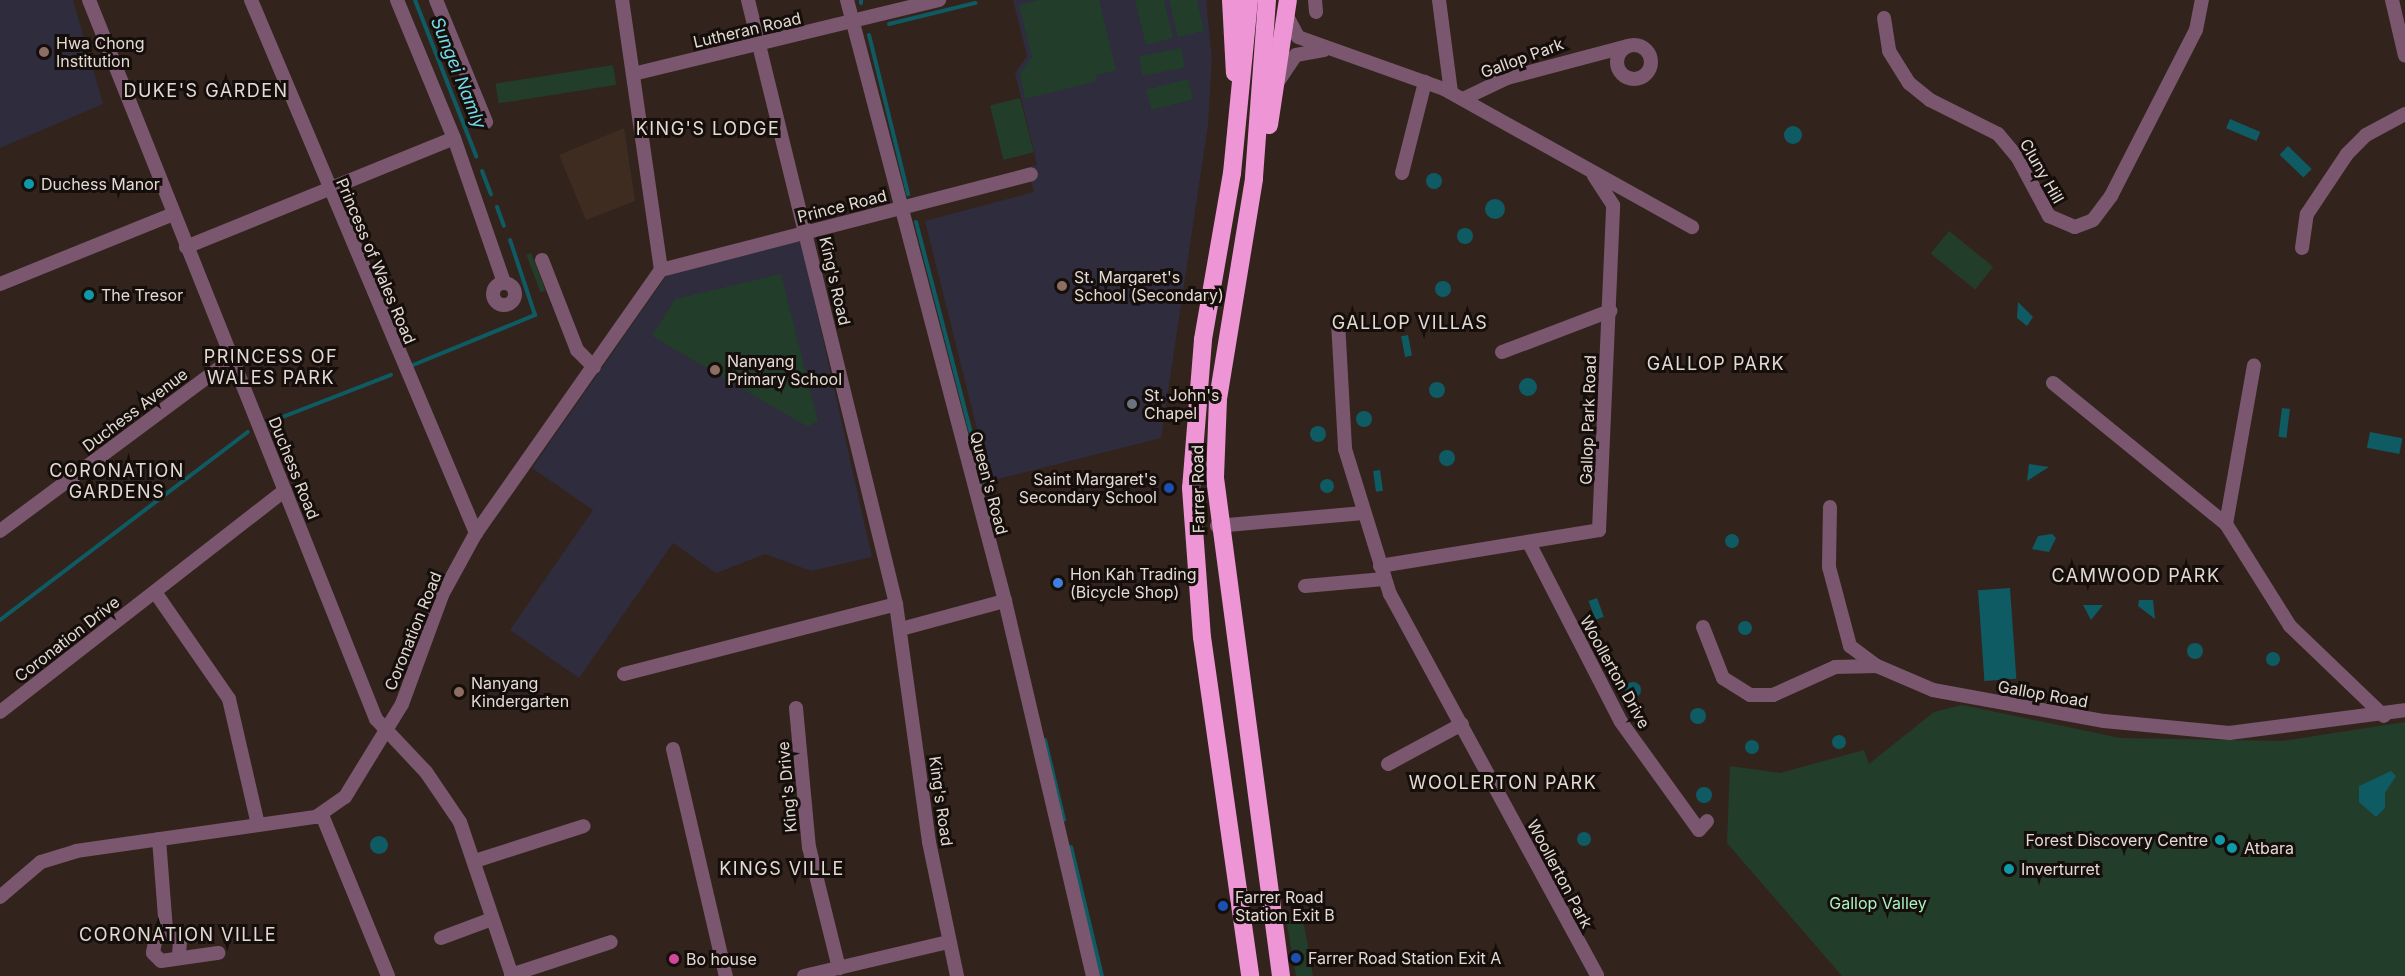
<!DOCTYPE html>
<style>
body{margin:0}
#map{position:relative;width:2405px;height:976px;overflow:hidden;background:#32241c;font-family:Inter,sans-serif}
div>[style]{position:absolute}
[style*='--x']{left:calc(var(--x)*1px);top:calc(var(--y)*1px);width:calc(var(--w)*1px);rotate:calc(var(--a)*1deg)}
.built>*{inset:0;background:#3f2c21}
.education>*{inset:0;background:#2e2c3d}
.green>*{inset:0;background:#233d2b;transform-origin:0 0}
.water>*{inset:0;background:#0e5b64;transform-origin:0 0}
.round{border-radius:50%}
.stream>*{height:4px;margin:-2px;padding:0 2px;transform-origin:2px;border-radius:2px;background:#0e5b64}
.street>*{height:14px;margin:-7px;padding:0 7px;transform-origin:7px;border-radius:7px;background:#7a576f}
.street>.ring{margin:-7px;padding:0;box-sizing:content-box;background:none;border:14px solid #7a576f;border-radius:50%}
.highway>*{height:18px;margin:-9px;padding:0 9px;transform-origin:9px;border-radius:9px;background:#ee96d5}
.dots>*{width:16px;height:16px;translate:-50% -50%;box-sizing:border-box;border:3px solid #150e0b;border-radius:50%}
span{translate:-50% -50%;white-space:nowrap;text-align:center;line-height:1.15;-webkit-text-stroke:6px #150e0b;paint-order:stroke}
.street-label{font-size:16px;color:#e3dad4}
.poi-label{font-size:16px;color:#e3dad4}
.left{translate:0 -50%;text-align:left}
.right{translate:-100% -50%;text-align:right}
.park-label{font-size:16px;color:#a9f3c1}
.water-label{font-size:18px;color:#72dceb;font-style:italic}
.neighbourhood-label{font-size:18px;color:#e3dad4;letter-spacing:1.5px}
</style>
<div id="map">
<div class="built">
<i style="clip-path:polygon(624px 128px,635px 201px,586px 220px,559px 155px)"></i>
</div>
<div class="education">
<i style="clip-path:polygon(0 0,73px 0,103px 104px,0 148px)"></i>
<i style="clip-path:polygon(1013px 0,1206px 0,1212px 59px,1208px 125px,1161px 438px,990px 481px,925px 221px,1034px 192px,1027px 168px,1037px 165px,1015px 73px,1027px 56px)"></i>
<i style="clip-path:polygon(801px 241px,872px 557px,811px 571px,765px 554px,716px 573px,673px 543px,579px 678px,510px 630px,593px 510px,532px 468px,669px 272px)"></i>
</div>
<div class="green">
<i style="clip-path:polygon(1039px 0,1099px 0,1116px 70px,1096px 75px,1097px 81px,1025px 99px,1020px 74px,1032px 57px,1019px 5px)"></i>
<i style="clip-path:polygon(1135px 0,1164px 0,1173px 38px,1146px 45px)"></i>
<i style="clip-path:polygon(1169px 0,1197px 0,1204px 31px,1178px 37px)"></i>
<i style="left:1181px;top:48px;width:20px;height:43px;rotate:79deg"></i>
<i style="left:613px;top:65px;width:20px;height:119px;rotate:81deg"></i>
<i style="left:1188px;top:79px;width:21px;height:43px;rotate:76deg"></i>
<i style="left:1020px;top:98px;width:56px;height:31px;rotate:76deg"></i>
<i style="left:1949px;top:231px;width:57px;height:29px;rotate:39deg"></i>
<i style="left:531px;top:253px;width:40px;height:5px;rotate:69deg"></i>
<i style="clip-path:polygon(781px 274px,818px 421px,808px 427px,652px 336px,675px 299px)"></i>
<i style="clip-path:polygon(1962px 705px,2120px 738px,2282px 741px,2405px 722px,2405px 976px,1842px 976px,1727px 843px,1730px 766px,1780px 773px,1864px 750px,1869px 764px,1934px 712px)"></i>
<i style="clip-path:polygon(1302px 916px,1306px 935px,1313px 976px,1296px 976px,1286px 919px)"></i>
</div>
<div class="water">
<i style="left:2230px;top:119px;width:33px;height:10px;rotate:23deg"></i>
<i class="round" style="left:1784px;top:126px;width:18px;height:18px"></i>
<i style="left:2288px;top:146px;width:33px;height:12px;rotate:44deg"></i>
<i class="round" style="left:1426px;top:173px;width:16px;height:16px"></i>
<i class="round" style="left:1485px;top:199px;width:20px;height:20px"></i>
<i class="round" style="left:1457px;top:228px;width:16px;height:16px"></i>
<i class="round" style="left:1435px;top:281px;width:16px;height:16px"></i>
<i style="clip-path:polygon(2018px 302px,2033px 317px,2027px 326px,2017px 318px)"></i>
<i style="left:1408px;top:335px;width:21px;height:7px;rotate:79deg"></i>
<i class="round" style="left:1519px;top:378px;width:18px;height:18px"></i>
<i class="round" style="left:1429px;top:382px;width:16px;height:16px"></i>
<i style="left:2282px;top:408px;width:8px;height:29px;rotate:7deg"></i>
<i class="round" style="left:1356px;top:411px;width:16px;height:16px"></i>
<i class="round" style="left:1310px;top:426px;width:16px;height:16px"></i>
<i style="left:2370px;top:432px;width:33px;height:16px;rotate:11deg"></i>
<i class="round" style="left:1439px;top:450px;width:16px;height:16px"></i>
<i style="clip-path:polygon(2029px 464px,2049px 467px,2027px 481px)"></i>
<i style="left:1380px;top:470px;width:21px;height:7px;rotate:82deg"></i>
<i class="round" style="left:1320px;top:479px;width:14px;height:14px"></i>
<i class="round" style="left:1725px;top:534px;width:14px;height:14px"></i>
<i style="clip-path:polygon(2052px 534px,2056px 538px,2049px 552px,2032px 549px,2038px 536px)"></i>
<i style="left:2010px;top:588px;width:91px;height:32px;rotate:86deg"></i>
<i style="left:1597px;top:598px;width:20px;height:9px;rotate:70deg"></i>
<i style="clip-path:polygon(2139px 600px,2153px 600px,2155px 619px,2138px 606px)"></i>
<i style="clip-path:polygon(2083px 605px,2103px 605px,2091px 620px)"></i>
<i class="round" style="left:1738px;top:621px;width:14px;height:14px"></i>
<i class="round" style="left:2187px;top:643px;width:16px;height:16px"></i>
<i class="round" style="left:2266px;top:652px;width:14px;height:14px"></i>
<i class="round" style="left:1625px;top:682px;width:16px;height:16px"></i>
<i class="round" style="left:1690px;top:708px;width:16px;height:16px"></i>
<i class="round" style="left:1832px;top:735px;width:14px;height:14px"></i>
<i class="round" style="left:1745px;top:740px;width:14px;height:14px"></i>
<i style="clip-path:polygon(2391px 771px,2396px 776px,2385px 793px,2385px 808px,2376px 817px,2359px 802px,2359px 786px)"></i>
<i class="round" style="left:1696px;top:787px;width:16px;height:16px"></i>
<i class="round" style="left:1577px;top:832px;width:14px;height:14px"></i>
<i class="round" style="left:370px;top:836px;width:18px;height:18px"></i>
</div>
<div class="stream">
<i style="--x:415;--y:0;--w:168;--a:68.6"></i>
<i style="--x:861;--y:0;--w:3;--a:90"></i>
<i style="--x:889;--y:24;--w:89;--a:-13.7"></i>
<i style="--x:869;--y:35;--w:164;--a:76.2"></i>
<i style="--x:482;--y:171;--w:25;--a:69"></i>
<i style="--x:497;--y:207;--w:20;--a:70"></i>
<i style="--x:916;--y:222;--w:277;--a:75.4"></i>
<i style="--x:413;--y:365;--w:132;--a:-22.3"></i>
<i style="--x:535;--y:315;--w:79;--a:-108.4"></i>
<i style="--x:267;--y:423;--w:133;--a:-21.2"></i>
<i style="--x:989;--y:511;--w:14;--a:78"></i>
<i style="--x:0;--y:620;--w:311;--a:-37.2"></i>
<i style="--x:1045;--y:740;--w:82;--a:76.6"></i>
<i style="--x:1071;--y:847;--w:133;--a:76.5"></i>
</div>
<div class="street">
<i style="--x:89;--y:0;--w:774;--a:68.24"></i>
<i style="--x:376;--y:719;--w:73;--a:46.7"></i>
<i style="--x:426;--y:772;--w:60;--a:55.8"></i>
<i style="--x:460;--y:822;--w:163;--a:71.3"></i>
<i style="--x:251;--y:0;--w:579;--a:67.11"></i>
<i style="--x:397;--y:0;--w:149;--a:67.6"></i>
<i style="--x:454;--y:138;--w:152;--a:70.9"></i>
<i style="--x:436;--y:0;--w:132;--a:67.7"></i>
<i style="--x:748;--y:0;--w:622;--a:76.23"></i>
<i style="--x:896;--y:604;--w:240;--a:82.1"></i>
<i style="--x:929;--y:842;--w:137;--a:78.2"></i>
<i style="--x:847;--y:0;--w:621;--a:75.27"></i>
<i style="--x:1005;--y:601;--w:385;--a:76.8"></i>
<i style="--x:1315;--y:0;--w:12;--a:85"></i>
<i style="--x:1439;--y:0;--w:93;--a:82.6"></i>
<i style="--x:2392;--y:0;--w:57;--a:76.9"></i>
<i style="--x:1288;--y:18;--w:21;--a:62"></i>
<i style="--x:1298;--y:37;--w:155;--a:19.6"></i>
<i style="--x:1444;--y:89;--w:284;--a:29.1"></i>
<i style="--x:1884;--y:18;--w:33;--a:81"></i>
<i style="--x:1889;--y:51;--w:38;--a:58"></i>
<i style="--x:1909;--y:83;--w:27;--a:39"></i>
<i style="--x:1930;--y:100;--w:76;--a:26.6"></i>
<i style="--x:1998;--y:134;--w:31;--a:50"></i>
<i style="--x:2018;--y:158;--w:66;--a:61.9"></i>
<i style="--x:2049;--y:216;--w:28;--a:23"></i>
<i style="--x:2075;--y:227;--w:19;--a:-21"></i>
<i style="--x:2093;--y:220;--w:30;--a:-53"></i>
<i style="--x:2111;--y:196;--w:186;--a:-62.9"></i>
<i style="--x:2196;--y:30;--w:31;--a:-79"></i>
<i class="ring" style="left:1617px;top:45px;width:20px;height:20px"></i>
<i style="--x:633;--y:74;--w:315;--a:-13.6"></i>
<i style="--x:1279;--y:80;--w:30;--a:-56"></i>
<i style="--x:1296;--y:55;--w:28;--a:-10"></i>
<i style="--x:1463;--y:99;--w:49;--a:-25.5"></i>
<i style="--x:1507;--y:78;--w:125;--a:-14.8"></i>
<i style="--x:1402;--y:173;--w:94;--a:-75.8"></i>
<i style="--x:186;--y:247;--w:289;--a:-22.1"></i>
<i style="--x:2302;--y:248;--w:34;--a:-82"></i>
<i style="--x:2307;--y:214;--w:72;--a:-56.3"></i>
<i style="--x:2347;--y:154;--w:27;--a:-45"></i>
<i style="--x:2366;--y:135;--w:44;--a:-28.3"></i>
<i style="--x:542;--y:260;--w:97;--a:68.7"></i>
<i style="--x:577;--y:350;--w:24;--a:45"></i>
<i style="--x:661;--y:270;--w:382;--a:-14.5"></i>
<i class="ring" style="left:493px;top:283px;width:8px;height:8px"></i>
<i style="--x:0;--y:284;--w:187;--a:-22"></i>
<i style="--x:1338;--y:322;--w:127;--a:86.8"></i>
<i style="--x:1345;--y:449;--w:152;--a:72.8"></i>
<i style="--x:1390;--y:594;--w:434;--a:61.5"></i>
<i style="--x:1502;--y:352;--w:116;--a:-20.8"></i>
<i style="--x:2053;--y:383;--w:223;--a:39.2"></i>
<i style="--x:2226;--y:524;--w:120;--a:57.9"></i>
<i style="--x:2290;--y:626;--w:130;--a:43.8"></i>
<i style="--x:1830;--y:507;--w:60;--a:91"></i>
<i style="--x:1829;--y:567;--w:82;--a:75.1"></i>
<i style="--x:1850;--y:646;--w:34;--a:37"></i>
<i style="--x:1877;--y:666;--w:61;--a:23.2"></i>
<i style="--x:1933;--y:690;--w:174;--a:10.3"></i>
<i style="--x:2104;--y:721;--w:126;--a:5.5"></i>
<i style="--x:2229;--y:733;--w:177;--a:-7.4"></i>
<i style="--x:2226;--y:524;--w:161;--a:-80"></i>
<i style="--x:1217;--y:526;--w:147;--a:-5.1"></i>
<i style="--x:0;--y:531;--w:289;--a:-36.6"></i>
<i style="--x:1529;--y:543;--w:201;--a:62.8"></i>
<i style="--x:1621;--y:722;--w:133;--a:54.2"></i>
<i style="--x:1699;--y:830;--w:12;--a:-48"></i>
<i style="--x:1380;--y:566;--w:222;--a:-9.3"></i>
<i style="--x:1599;--y:530;--w:325;--a:-87.5"></i>
<i style="--x:1613;--y:205;--w:35;--a:-123"></i>
<i style="--x:1305;--y:586;--w:79;--a:-5.1"></i>
<i style="--x:155;--y:592;--w:130;--a:55.3"></i>
<i style="--x:229;--y:699;--w:129;--a:77"></i>
<i style="--x:1703;--y:627;--w:55;--a:68.6"></i>
<i style="--x:1723;--y:678;--w:32;--a:32"></i>
<i style="--x:1750;--y:695;--w:23;--a:0"></i>
<i style="--x:1773;--y:695;--w:68;--a:-24.3"></i>
<i style="--x:1835;--y:667;--w:42;--a:-1.4"></i>
<i style="--x:901;--y:629;--w:108;--a:-15.1"></i>
<i style="--x:624;--y:674;--w:281;--a:-14.4"></i>
<i style="--x:796;--y:708;--w:140;--a:84.7"></i>
<i style="--x:809;--y:847;--w:125;--a:76.1"></i>
<i style="--x:0;--y:712;--w:361;--a:-37.9"></i>
<i style="--x:673;--y:749;--w:233;--a:76.9"></i>
<i style="--x:1388;--y:764;--w:84;--a:-28.4"></i>
<i style="--x:322;--y:815;--w:174;--a:67.7"></i>
<i style="--x:159;--y:839;--w:92;--a:85.6"></i>
<i style="--x:475;--y:861;--w:114;--a:-17.8"></i>
<i style="--x:0;--y:897;--w:54;--a:-40.5"></i>
<i style="--x:41;--y:862;--w:37;--a:-17"></i>
<i style="--x:76;--y:851;--w:242;--a:-8.1"></i>
<i style="--x:316;--y:817;--w:35;--a:-35"></i>
<i style="--x:345;--y:797;--w:109;--a:-58.5"></i>
<i style="--x:402;--y:704;--w:116;--a:-69.8"></i>
<i style="--x:442;--y:595;--w:71;--a:-61.3"></i>
<i style="--x:476;--y:533;--w:322;--a:-54.9"></i>
<i style="--x:661;--y:270;--w:273;--a:-98.2"></i>
<i style="--x:441;--y:938;--w:54;--a:-20.4"></i>
<i style="--x:179;--y:955;--w:16;--a:-86"></i>
<i style="--x:180;--y:939;--w:8;--a:-135"></i>
<i style="--x:174;--y:933;--w:18;--a:167"></i>
<i style="--x:156;--y:937;--w:16;--a:101"></i>
<i style="--x:153;--y:953;--w:11;--a:45"></i>
<i style="--x:161;--y:961;--w:58;--a:-8"></i>
<i style="--x:511;--y:975;--w:105;--a:-18.3"></i>
<i style="--x:804;--y:976;--w:148;--a:-13.3"></i>
</div>
<div class="highway">
<i style="--x:1231;--y:0;--w:73;--a:86.9"></i>
<i style="--x:1249;--y:0;--w:174;--a:95.6"></i>
<i style="--x:1232;--y:173;--w:169;--a:99.9"></i>
<i style="--x:1203;--y:340;--w:148;--a:94.6"></i>
<i style="--x:1191;--y:488;--w:149;--a:85.8"></i>
<i style="--x:1202;--y:637;--w:342;--a:81.9"></i>
<i style="--x:1267;--y:0;--w:179;--a:94.2"></i>
<i style="--x:1254;--y:179;--w:223;--a:99.3"></i>
<i style="--x:1218;--y:399;--w:79;--a:92.2"></i>
<i style="--x:1215;--y:478;--w:502;--a:82.45"></i>
<i style="--x:1269;--y:125;--w:126;--a:-81.4"></i>
</div>
<div class="dots">
<i style="left:44px;top:52px;background:#8d6e63"></i>
<i style="left:29px;top:184px;background:#0f9aa8"></i>
<i style="left:1062px;top:286px;background:#8d6e63"></i>
<i style="left:89px;top:295px;background:#0f9aa8"></i>
<i style="left:715px;top:370px;background:#8d6e63"></i>
<i style="left:1132px;top:404px;background:#6b7280"></i>
<i style="left:1169px;top:488px;background:#1a4fb4"></i>
<i style="left:1058px;top:583px;background:#3f7fe0"></i>
<i style="left:459px;top:692px;background:#8d6e63"></i>
<i style="left:2220px;top:840px;background:#0f9aa8"></i>
<i style="left:2232px;top:848px;background:#0f9aa8"></i>
<i style="left:2009px;top:869px;background:#0f9aa8"></i>
<i style="left:1223px;top:906px;background:#1a4fb4"></i>
<i style="left:1296px;top:958px;background:#1a4fb4"></i>
<i style="left:674px;top:959px;background:#d1479c"></i>
</div>
<div class="street-label">
<span style="left:747px;top:30px;rotate:-13deg">Lutheran Road</span>
<span style="left:1522px;top:58px;rotate:-20deg">Gallop Park</span>
<span style="left:2042px;top:171px;rotate:60deg">Cluny Hill</span>
<span style="left:842px;top:206px;rotate:-14deg">Prince Road</span>
<span style="left:376px;top:261px;rotate:67deg">Princess of Wales Road</span>
<span style="left:835px;top:281px;rotate:77deg">King's Road</span>
<span style="left:135px;top:410px;rotate:-37deg">Duchess Avenue</span>
<span style="left:1588px;top:420px;rotate:-88deg">Gallop Park Road</span>
<span style="left:294px;top:468px;rotate:68deg">Duchess Road</span>
<span style="left:989px;top:483px;rotate:75deg">Queen's Road</span>
<span style="left:1198px;top:489px;rotate:-91deg">Farrer Road</span>
<span style="left:413px;top:631px;rotate:-68deg">Coronation Road</span>
<span style="left:67px;top:639px;rotate:-38deg">Coronation Drive</span>
<span style="left:1615px;top:672px;rotate:61deg">Woollerton Drive</span>
<span style="left:2043px;top:694px;rotate:10deg">Gallop Road</span>
<span style="left:787px;top:787px;rotate:-95deg">King's Drive</span>
<span style="left:941px;top:801px;rotate:82deg">King's Road</span>
<span style="left:1560px;top:874px;rotate:62deg">Woollerton Park</span>
</div>
<div class="poi-label">
<span class="left" style="left:56px;top:52px">Hwa Chong<br>Institution</span>
<span class="left" style="left:41px;top:184px">Duchess Manor</span>
<span class="left" style="left:1074px;top:286px">St. Margaret's<br>School (Secondary)</span>
<span class="left" style="left:101px;top:295px">The Tresor</span>
<span class="left" style="left:727px;top:370px">Nanyang<br>Primary School</span>
<span class="left" style="left:1144px;top:404px">St. John's<br>Chapel</span>
<span class="right" style="left:1157px;top:488px">Saint Margaret's<br>Secondary School</span>
<span class="left" style="left:1070px;top:583px">Hon Kah Trading<br>(Bicycle Shop)</span>
<span class="left" style="left:471px;top:692px">Nanyang<br>Kindergarten</span>
<span class="right" style="left:2208px;top:840px">Forest Discovery Centre</span>
<span class="left" style="left:2244px;top:848px">Atbara</span>
<span class="left" style="left:2021px;top:869px">Inverturret</span>
<span class="left" style="left:1235px;top:906px">Farrer Road<br>Station Exit B</span>
<span class="left" style="left:1308px;top:958px">Farrer Road Station Exit A</span>
<span class="left" style="left:686px;top:959px">Bo house</span>
</div>
<div class="park-label">
<span style="left:1878px;top:903px">Gallop Valley</span>
</div>
<div class="water-label">
<span style="left:458px;top:73px;rotate:68deg">Sungei Namly</span>
</div>
<div class="neighbourhood-label">
<span style="left:206px;top:91px">DUKE'S GARDEN</span>
<span style="left:708px;top:129px">KING'S LODGE</span>
<span style="left:1410px;top:323px">GALLOP VILLAS</span>
<span style="left:271px;top:368px">PRINCESS OF<br>WALES PARK</span>
<span style="left:1716px;top:364px">GALLOP PARK</span>
<span style="left:117px;top:482px">CORONATION<br>GARDENS</span>
<span style="left:2136px;top:576px">CAMWOOD PARK</span>
<span style="left:1503px;top:783px">WOOLERTON PARK</span>
<span style="left:782px;top:869px">KINGS VILLE</span>
<span style="left:178px;top:935px">CORONATION VILLE</span>
</div>
</div>
